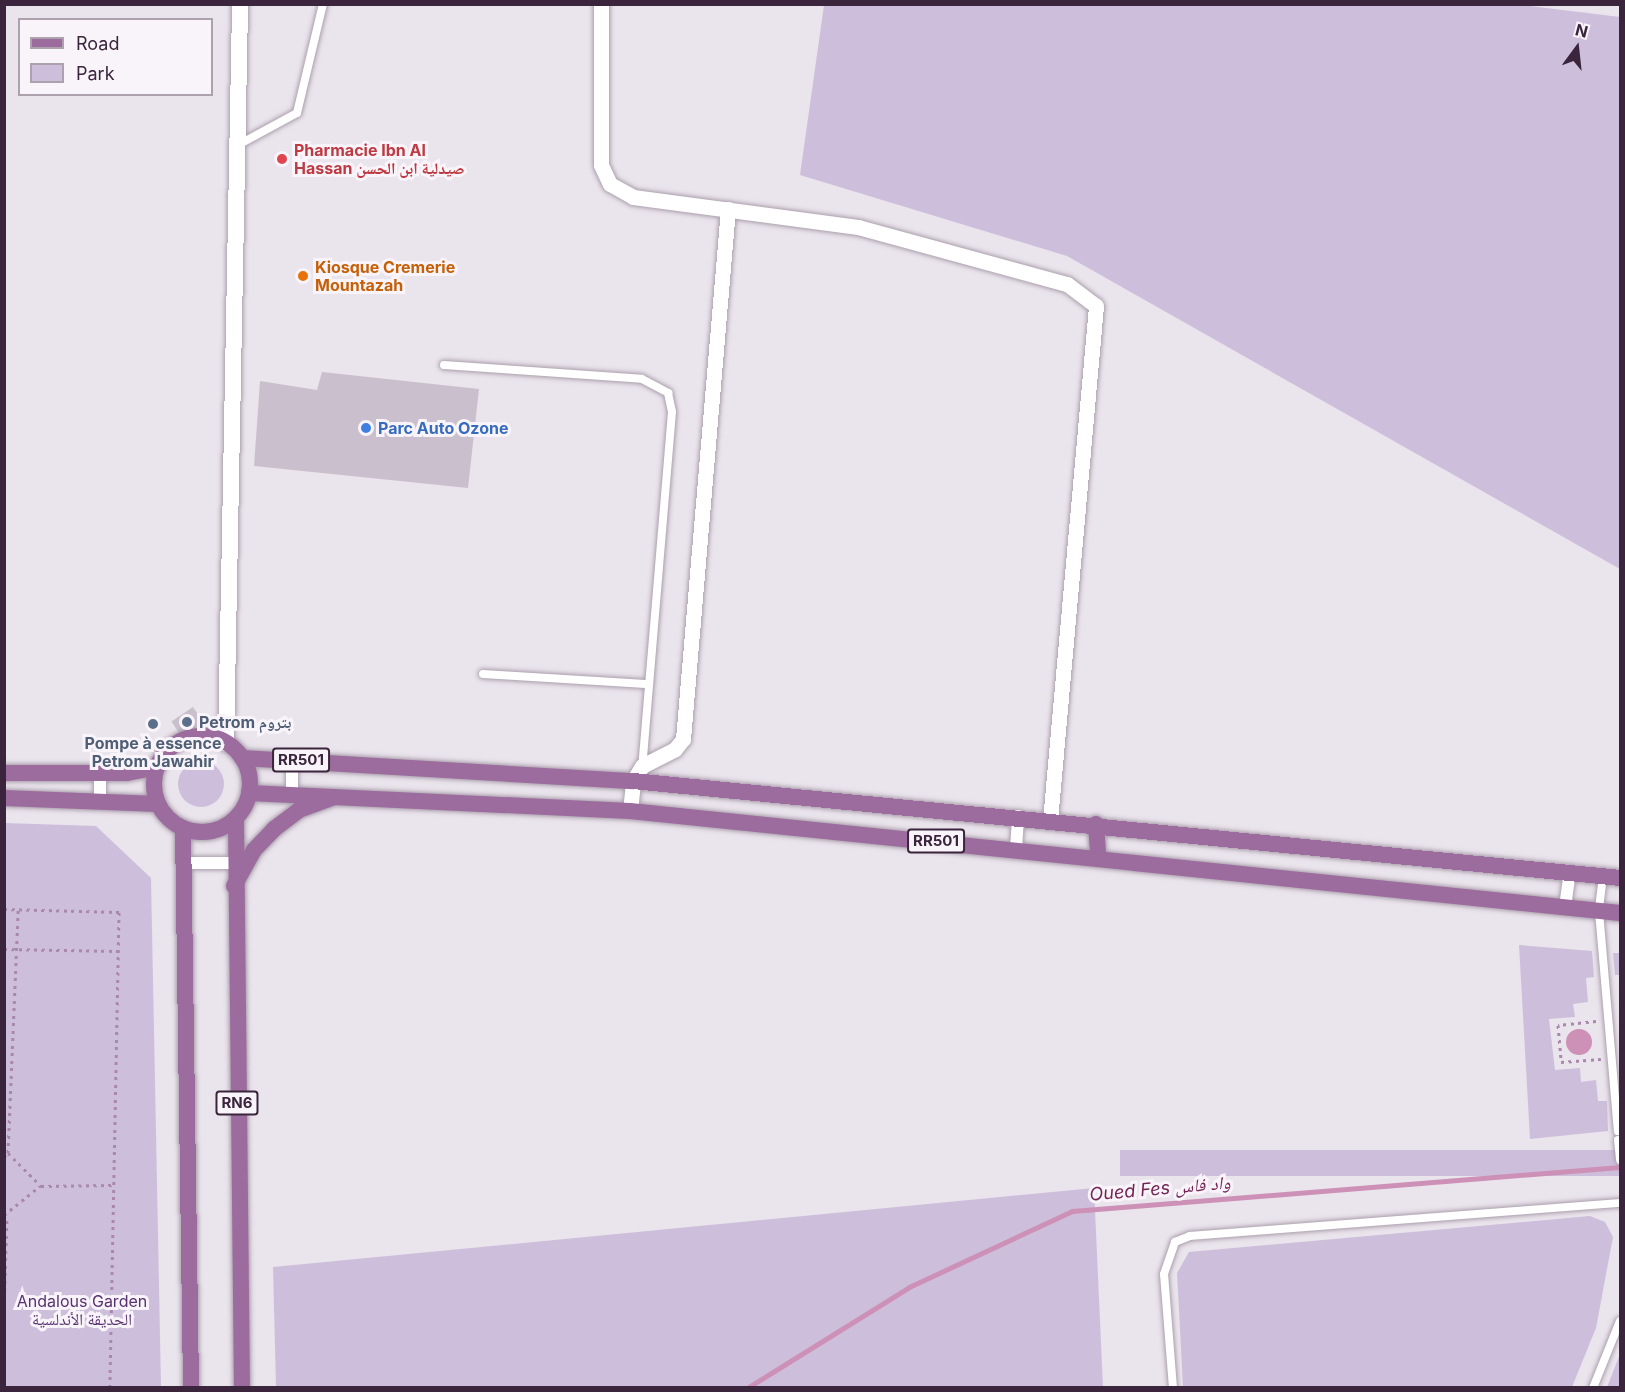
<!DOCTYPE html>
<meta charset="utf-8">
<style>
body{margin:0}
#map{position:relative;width:1625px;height:1392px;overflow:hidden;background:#eae4ec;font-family:Inter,"Noto Naskh Arabic",sans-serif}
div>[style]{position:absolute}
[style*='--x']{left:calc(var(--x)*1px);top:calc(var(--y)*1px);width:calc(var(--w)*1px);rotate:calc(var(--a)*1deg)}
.green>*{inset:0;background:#cdbfdb;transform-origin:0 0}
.round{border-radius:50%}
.water>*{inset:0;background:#cd90b6}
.stream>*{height:5px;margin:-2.5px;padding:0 2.5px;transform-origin:2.5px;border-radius:2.5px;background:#cd90b6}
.building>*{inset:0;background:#cac0cd;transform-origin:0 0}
.path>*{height:3px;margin-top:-1.5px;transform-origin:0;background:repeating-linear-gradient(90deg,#aa87ad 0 3px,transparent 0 7.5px)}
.roads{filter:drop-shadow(0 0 2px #ab9fad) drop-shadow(0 0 2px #ab9fad)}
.service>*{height:8px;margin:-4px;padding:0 4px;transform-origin:4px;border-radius:4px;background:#fff}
.pedestrian>*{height:12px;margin:-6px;padding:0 6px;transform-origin:6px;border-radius:6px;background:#fff}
.minor>*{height:15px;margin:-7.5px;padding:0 7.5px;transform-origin:7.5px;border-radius:7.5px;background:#fff}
.tertiary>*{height:16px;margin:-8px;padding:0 8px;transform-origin:8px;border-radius:8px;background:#fff}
.primary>*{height:16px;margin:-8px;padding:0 8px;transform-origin:8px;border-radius:8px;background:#9c6c9e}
.primary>.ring{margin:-8px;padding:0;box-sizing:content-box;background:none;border:16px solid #9c6c9e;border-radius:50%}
.dots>*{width:16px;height:16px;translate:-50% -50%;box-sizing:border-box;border:3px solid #f8f4f9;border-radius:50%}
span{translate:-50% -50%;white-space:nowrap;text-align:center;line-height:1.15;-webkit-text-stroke:6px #f8f4f9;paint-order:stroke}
.shield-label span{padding:2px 4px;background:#f8f4f9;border:2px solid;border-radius:4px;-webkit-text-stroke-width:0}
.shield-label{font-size:15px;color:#3b253c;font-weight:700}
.health-label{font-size:16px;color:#be3a42;font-weight:700}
.left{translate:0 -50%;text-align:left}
.food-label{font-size:16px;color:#c56008;font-weight:700}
.shop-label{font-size:16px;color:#366cbe;font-weight:700}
.service-label{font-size:16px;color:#4e5e75;font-weight:700}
.park-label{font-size:16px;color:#583270}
.water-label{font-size:18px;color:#742355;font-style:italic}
.frame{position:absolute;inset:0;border:6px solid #3b253c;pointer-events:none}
.legend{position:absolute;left:18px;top:18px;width:195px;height:78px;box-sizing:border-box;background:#f8f4f9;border:2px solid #aca1ad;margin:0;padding:8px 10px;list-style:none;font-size:18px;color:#3b253c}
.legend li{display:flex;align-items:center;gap:12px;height:30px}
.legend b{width:30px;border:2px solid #aca1ad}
.north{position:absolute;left:1547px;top:18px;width:60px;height:60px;-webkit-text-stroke:4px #f8f4f9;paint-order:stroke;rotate:15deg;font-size:16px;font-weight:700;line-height:24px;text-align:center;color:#3b253c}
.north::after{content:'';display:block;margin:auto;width:21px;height:27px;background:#3b253c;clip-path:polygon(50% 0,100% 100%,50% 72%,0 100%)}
</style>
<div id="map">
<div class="green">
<i style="clip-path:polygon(1513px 4px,1620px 17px,1620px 569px,1067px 256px,800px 175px,824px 5px)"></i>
<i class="round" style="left:178px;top:761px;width:46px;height:46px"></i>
<i style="clip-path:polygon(5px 823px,96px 826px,151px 878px,161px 1387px,5px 1387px)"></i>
<i style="clip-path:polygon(1519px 945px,1592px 951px,1594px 977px,1586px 978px,1588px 1002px,1573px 1004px,1575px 1017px,1549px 1019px,1555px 1070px,1580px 1068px,1581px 1082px,1596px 1080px,1598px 1101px,1607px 1101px,1608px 1131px,1530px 1139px)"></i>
<i style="clip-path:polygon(1613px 953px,1620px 953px,1620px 975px,1615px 975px)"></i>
<i style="left:1620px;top:1150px;width:26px;height:500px;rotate:90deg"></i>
<i style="clip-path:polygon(1094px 1188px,1103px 1387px,276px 1387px,273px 1267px)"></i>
<i style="clip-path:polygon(1590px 1216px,1605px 1222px,1613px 1237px,1596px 1328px,1572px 1387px,1183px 1387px,1177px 1273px,1189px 1252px)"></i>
<i style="clip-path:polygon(1620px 1354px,1620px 1387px,1607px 1387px)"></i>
</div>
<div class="water">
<i class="round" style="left:1566px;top:1029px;width:26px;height:26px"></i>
</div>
<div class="stream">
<i style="--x:747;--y:1388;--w:191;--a:-31.9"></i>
<i style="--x:909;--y:1287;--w:180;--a:-25"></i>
<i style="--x:1072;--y:1211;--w:550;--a:-4.59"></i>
</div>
<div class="building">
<i style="clip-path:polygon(322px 372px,479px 389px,468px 488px,254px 466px,260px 381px,317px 390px)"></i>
<i style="left:193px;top:707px;width:18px;height:26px;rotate:56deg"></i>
</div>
<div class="path">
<i style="--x:4;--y:909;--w:115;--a:1.5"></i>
<i style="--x:119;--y:912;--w:476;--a:91.1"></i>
<i style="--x:4;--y:949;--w:114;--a:1"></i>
<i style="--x:1596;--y:1021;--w:38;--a:174"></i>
<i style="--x:1558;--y:1025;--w:37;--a:85"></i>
<i style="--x:1561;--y:1062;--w:40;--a:-4.3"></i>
<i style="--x:8;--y:1153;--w:243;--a:-87.6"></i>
<i style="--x:4;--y:1157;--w:6;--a:-45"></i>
<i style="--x:8;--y:1153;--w:47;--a:45"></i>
<i style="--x:41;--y:1186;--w:72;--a:-0.8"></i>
<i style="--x:4;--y:1215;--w:46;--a:-38.9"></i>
<i style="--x:4;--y:1313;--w:96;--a:-88.2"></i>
</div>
<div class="roads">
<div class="service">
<i style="--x:238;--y:145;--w:67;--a:-28.5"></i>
<i style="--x:297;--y:113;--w:112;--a:-76.6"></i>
<i style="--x:444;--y:365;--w:198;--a:4"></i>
<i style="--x:642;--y:379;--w:30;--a:28"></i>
<i style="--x:668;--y:393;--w:19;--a:78"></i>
<i style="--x:672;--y:412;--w:355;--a:94.8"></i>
<i style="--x:483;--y:674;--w:163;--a:3.5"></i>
<i style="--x:1603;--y:876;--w:35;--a:97"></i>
<i style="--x:1599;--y:911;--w:221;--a:85.1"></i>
<i style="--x:1618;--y:1140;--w:20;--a:84"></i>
<i style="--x:1173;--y:1388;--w:114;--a:-94.5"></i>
<i style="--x:1164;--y:1274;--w:34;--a:-71"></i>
<i style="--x:1175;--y:1242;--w:16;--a:-22"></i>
<i style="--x:1190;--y:1236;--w:431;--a:-4.4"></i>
<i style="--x:1593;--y:1388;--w:72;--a:-68.1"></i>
</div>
<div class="pedestrian">
<i style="--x:292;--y:793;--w:33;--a:-90"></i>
<i style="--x:100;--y:800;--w:27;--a:-90"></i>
<i style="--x:1016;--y:848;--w:32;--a:-86"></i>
<i style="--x:185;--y:863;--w:48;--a:0"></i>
<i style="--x:1565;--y:907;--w:34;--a:-82"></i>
</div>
<div class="minor">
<i style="--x:601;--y:4;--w:161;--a:90"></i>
<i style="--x:601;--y:165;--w:21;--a:65"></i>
<i style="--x:610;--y:184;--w:26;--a:29"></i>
<i style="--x:633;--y:197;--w:227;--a:7.6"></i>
<i style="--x:858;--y:227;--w:217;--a:15.3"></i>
<i style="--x:1067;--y:284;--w:36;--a:37"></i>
<i style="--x:1096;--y:306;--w:516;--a:95.11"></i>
<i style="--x:630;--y:811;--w:30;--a:-84"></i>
<i style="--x:633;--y:781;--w:17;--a:-59"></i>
<i style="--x:642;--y:766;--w:37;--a:-27"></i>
<i style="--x:675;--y:749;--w:13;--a:-51"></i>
<i style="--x:683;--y:739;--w:532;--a:-85.15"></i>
</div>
<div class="tertiary">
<i style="--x:226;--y:743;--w:739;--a:-88.91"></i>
</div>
<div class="primary">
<i class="ring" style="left:154px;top:736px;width:80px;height:80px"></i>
<i style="--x:242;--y:758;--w:392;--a:3.4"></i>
<i style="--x:633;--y:781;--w:992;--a:5.61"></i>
<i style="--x:4;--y:773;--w:123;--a:0"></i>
<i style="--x:127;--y:773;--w:31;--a:-11"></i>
<i style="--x:249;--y:793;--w:381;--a:2.7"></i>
<i style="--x:630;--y:811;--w:995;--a:5.88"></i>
<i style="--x:4;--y:798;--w:154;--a:2.2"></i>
<i style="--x:236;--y:818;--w:570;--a:89.4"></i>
<i style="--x:1096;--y:824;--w:32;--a:86"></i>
<i style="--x:183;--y:828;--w:560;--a:89.18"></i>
<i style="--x:234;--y:886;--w:41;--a:-60.9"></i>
<i style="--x:254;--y:850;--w:29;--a:-46"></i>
<i style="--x:274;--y:829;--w:31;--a:-37"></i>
<i style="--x:299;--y:810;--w:37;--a:-20"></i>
</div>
</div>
<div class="dots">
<i style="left:282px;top:159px;background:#e0444e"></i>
<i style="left:303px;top:276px;background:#e8710a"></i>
<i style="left:366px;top:428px;background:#3f7fe0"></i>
<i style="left:187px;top:722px;background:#5c6f8a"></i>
<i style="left:153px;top:724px;background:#5c6f8a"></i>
</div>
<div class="shield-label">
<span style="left:301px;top:760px">RR501</span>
<span style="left:936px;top:841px">RR501</span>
<span style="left:237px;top:1103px">RN6</span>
</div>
<div class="health-label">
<span class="left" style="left:294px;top:159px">Pharmacie Ibn Al<br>Hassan صيدلية ابن الحسن</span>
</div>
<div class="food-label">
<span class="left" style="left:315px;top:276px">Kiosque Cremerie<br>Mountazah</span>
</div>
<div class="shop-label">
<span class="left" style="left:378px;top:428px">Parc Auto Ozone</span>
</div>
<div class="service-label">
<span class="left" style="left:199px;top:722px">Petrom بتروم</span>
<span style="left:153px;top:752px">Pompe à essence<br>Petrom Jawahir</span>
</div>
<div class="park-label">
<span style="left:82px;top:1310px">Andalous Garden<br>الحديقة الأندلسية</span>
</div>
<div class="water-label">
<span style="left:1160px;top:1189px;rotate:-5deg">Oued Fes واد فاس</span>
</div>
<div class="frame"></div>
<ul class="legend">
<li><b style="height:8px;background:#9c6c9e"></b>Road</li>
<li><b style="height:16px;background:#cdbfdb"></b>Park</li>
</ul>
<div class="north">N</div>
</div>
